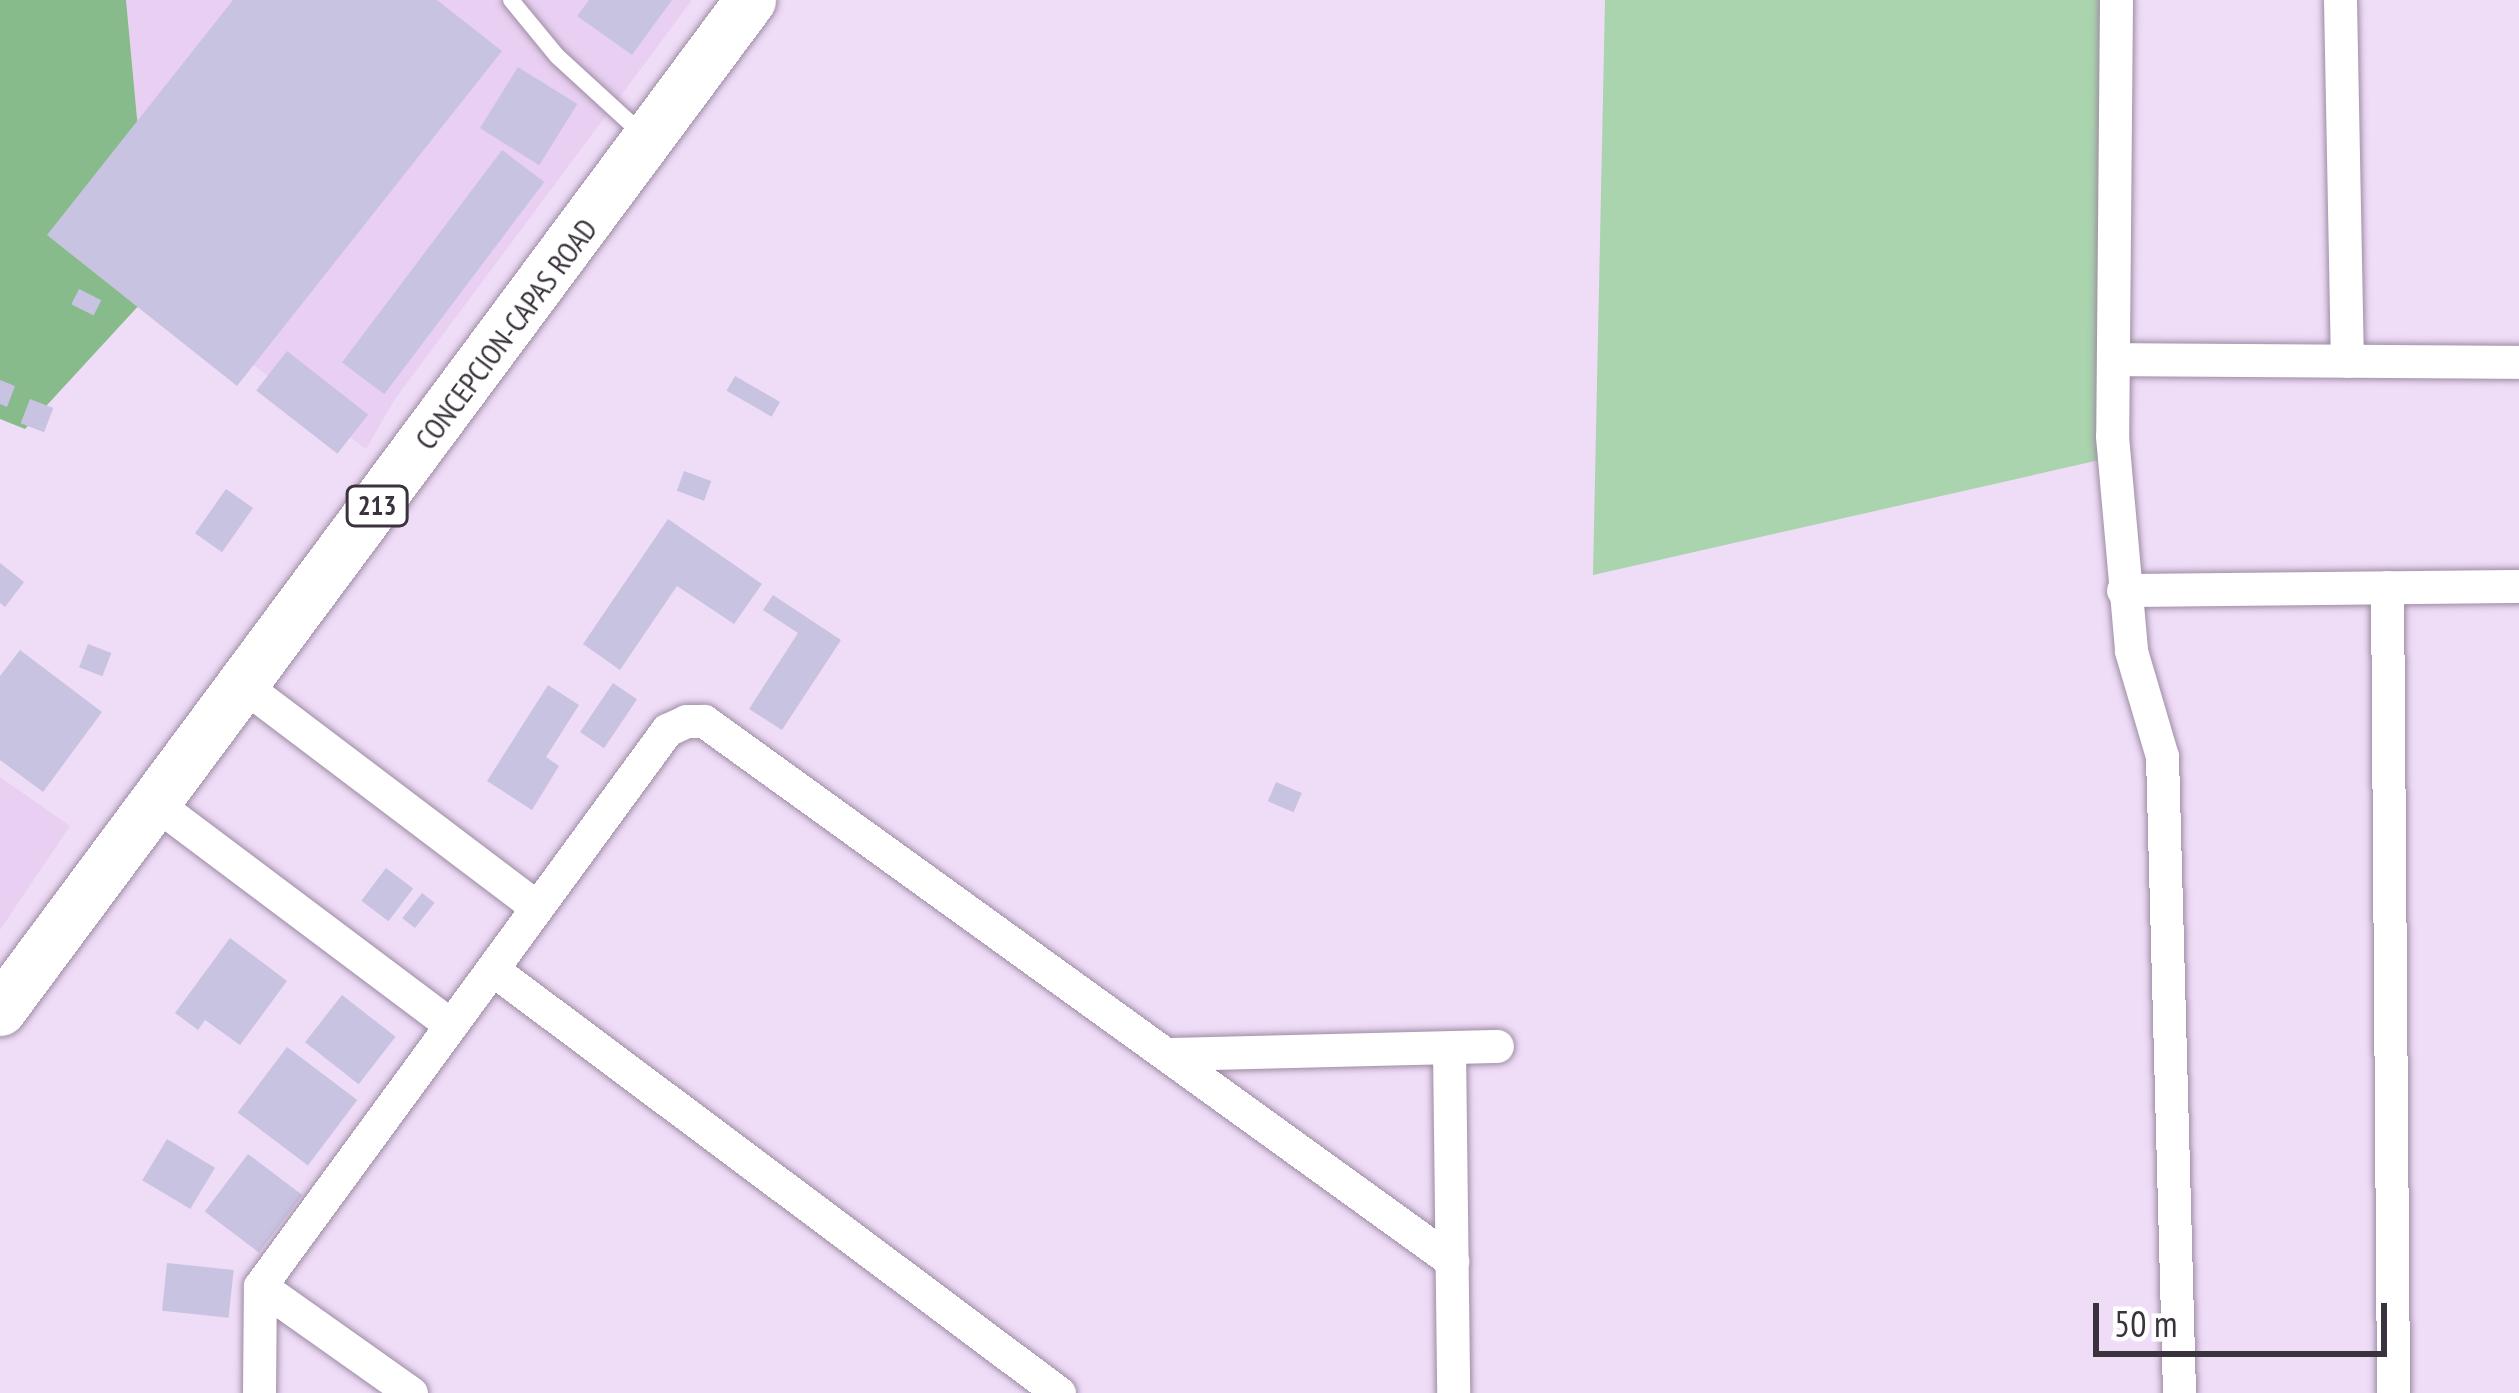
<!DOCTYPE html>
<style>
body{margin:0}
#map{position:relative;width:2519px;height:1393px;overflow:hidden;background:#efdcf7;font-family:"PT Sans Narrow",sans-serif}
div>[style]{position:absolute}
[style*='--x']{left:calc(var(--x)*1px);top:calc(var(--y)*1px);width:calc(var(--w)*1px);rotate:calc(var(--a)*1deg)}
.built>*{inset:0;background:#e9d0f2}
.green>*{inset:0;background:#a9d4ad}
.forest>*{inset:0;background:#87bb8c}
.building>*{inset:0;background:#c9c3e2;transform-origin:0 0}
.roads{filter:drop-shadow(0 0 3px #9e8ca5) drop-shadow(0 0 3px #9e8ca5)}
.lane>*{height:16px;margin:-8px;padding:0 8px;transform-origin:8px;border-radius:8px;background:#fff}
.street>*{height:33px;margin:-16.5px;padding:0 16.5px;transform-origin:16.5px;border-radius:16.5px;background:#fff}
.primary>*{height:51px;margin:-25.5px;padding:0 25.5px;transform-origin:25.5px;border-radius:25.5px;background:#fff}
span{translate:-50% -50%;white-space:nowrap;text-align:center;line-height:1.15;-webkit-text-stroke:9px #fff;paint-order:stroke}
.shield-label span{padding:3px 9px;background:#fff;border:3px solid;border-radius:9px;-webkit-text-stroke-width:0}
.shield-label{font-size:27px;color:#3a323c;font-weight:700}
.street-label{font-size:30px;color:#3a323c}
.scale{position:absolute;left:2093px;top:1303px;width:294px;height:54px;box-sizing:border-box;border:6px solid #3a323c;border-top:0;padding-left:15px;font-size:36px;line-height:42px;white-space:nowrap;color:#3a323c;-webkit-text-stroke:9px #fff;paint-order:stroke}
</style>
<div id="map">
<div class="built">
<i style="clip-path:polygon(126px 0,692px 0,395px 399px,366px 449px,153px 290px)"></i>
<i style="clip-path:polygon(0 777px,70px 826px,0 930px)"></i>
</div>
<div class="green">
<i style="clip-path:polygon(1605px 0,2108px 0,2104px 459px,1593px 575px)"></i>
</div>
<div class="forest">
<i style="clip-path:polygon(0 0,126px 0,153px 290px,25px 429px,0 419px)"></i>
</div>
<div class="building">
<i style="clip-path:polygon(233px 0,437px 0,502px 51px,237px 386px,47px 235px)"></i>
<i style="clip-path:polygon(589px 0,672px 0,632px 55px,577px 16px)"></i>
<i style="left:518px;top:67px;width:70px;height:72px;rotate:32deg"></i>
<i style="left:502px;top:150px;width:53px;height:266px;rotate:37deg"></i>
<i style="left:79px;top:289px;width:25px;height:17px;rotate:27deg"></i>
<i style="left:287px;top:351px;width:103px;height:50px;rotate:38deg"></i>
<i style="left:735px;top:376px;width:52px;height:17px;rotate:30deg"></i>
<i style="clip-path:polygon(0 380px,15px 386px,7px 407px,0 404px)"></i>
<i style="left:30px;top:399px;width:25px;height:26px;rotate:21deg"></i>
<i style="left:684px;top:471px;width:29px;height:21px;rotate:20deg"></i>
<i style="left:226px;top:489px;width:33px;height:54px;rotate:35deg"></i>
<i style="clip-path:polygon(668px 519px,762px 584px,734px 624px,677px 586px,620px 670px,583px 644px)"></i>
<i style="clip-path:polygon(0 563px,24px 582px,5px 607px,0 603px)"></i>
<i style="clip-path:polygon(773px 595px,841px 640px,782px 730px,749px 709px,798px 633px,763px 610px)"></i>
<i style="left:88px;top:644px;width:25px;height:25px;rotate:21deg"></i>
<i style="clip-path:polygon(20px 650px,102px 712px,43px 792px,0 760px,0 676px)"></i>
<i style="left:613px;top:683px;width:29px;height:59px;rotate:34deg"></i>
<i style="clip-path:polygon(548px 685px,579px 705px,546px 757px,559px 766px,532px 810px,487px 781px)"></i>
<i style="left:1276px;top:782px;width:28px;height:21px;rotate:23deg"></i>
<i style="left:386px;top:868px;width:34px;height:41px;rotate:37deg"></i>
<i style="left:422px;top:893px;width:16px;height:32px;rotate:38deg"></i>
<i style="clip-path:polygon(230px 938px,287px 981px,240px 1045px,205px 1020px,198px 1030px,175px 1013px)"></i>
<i style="left:342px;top:995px;width:68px;height:60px;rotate:38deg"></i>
<i style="left:287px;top:1047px;width:88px;height:82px;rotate:37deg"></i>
<i style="left:167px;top:1139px;width:56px;height:48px;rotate:31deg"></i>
<i style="left:248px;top:1154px;width:68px;height:72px;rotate:37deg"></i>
<i style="left:167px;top:1263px;width:67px;height:48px;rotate:6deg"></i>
</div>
<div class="roads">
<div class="lane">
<i style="--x:511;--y:0;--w:72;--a:50.6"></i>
<i style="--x:557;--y:56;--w:114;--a:42.5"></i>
</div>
<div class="street">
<i style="--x:2116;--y:0;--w:436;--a:90.5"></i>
<i style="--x:2112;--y:436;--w:216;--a:84.9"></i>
<i style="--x:2131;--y:651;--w:109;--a:73.6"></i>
<i style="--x:2162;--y:756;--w:637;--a:88.47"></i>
<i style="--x:2340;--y:0;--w:361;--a:88.9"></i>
<i style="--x:2113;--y:359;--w:406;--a:0.4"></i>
<i style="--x:2387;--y:587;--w:806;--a:89.57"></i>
<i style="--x:2123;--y:590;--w:396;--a:-0.6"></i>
<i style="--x:243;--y:685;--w:368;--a:37.1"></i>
<i style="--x:155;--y:803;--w:370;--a:36.9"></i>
<i style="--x:492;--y:969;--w:708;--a:36.79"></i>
<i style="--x:1449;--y:1048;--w:345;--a:89.3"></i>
<i style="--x:1167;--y:1054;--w:330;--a:-1.4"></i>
<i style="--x:260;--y:1286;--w:185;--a:35.3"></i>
<i style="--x:259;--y:1393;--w:107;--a:-89.5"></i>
<i style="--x:260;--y:1286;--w:689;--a:-53.8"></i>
<i style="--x:667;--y:730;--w:21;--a:-25"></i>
<i style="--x:686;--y:721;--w:18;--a:0"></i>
<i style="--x:704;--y:721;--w:923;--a:35.83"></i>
</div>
<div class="primary">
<i style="--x:0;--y:1010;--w:1258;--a:-53.4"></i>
</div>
</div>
<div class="shield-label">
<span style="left:377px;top:506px">213</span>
</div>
<div class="street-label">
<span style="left:506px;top:334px;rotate:-53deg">CONCEPCION-CAPAS ROAD</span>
</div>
<div class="scale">50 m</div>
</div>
